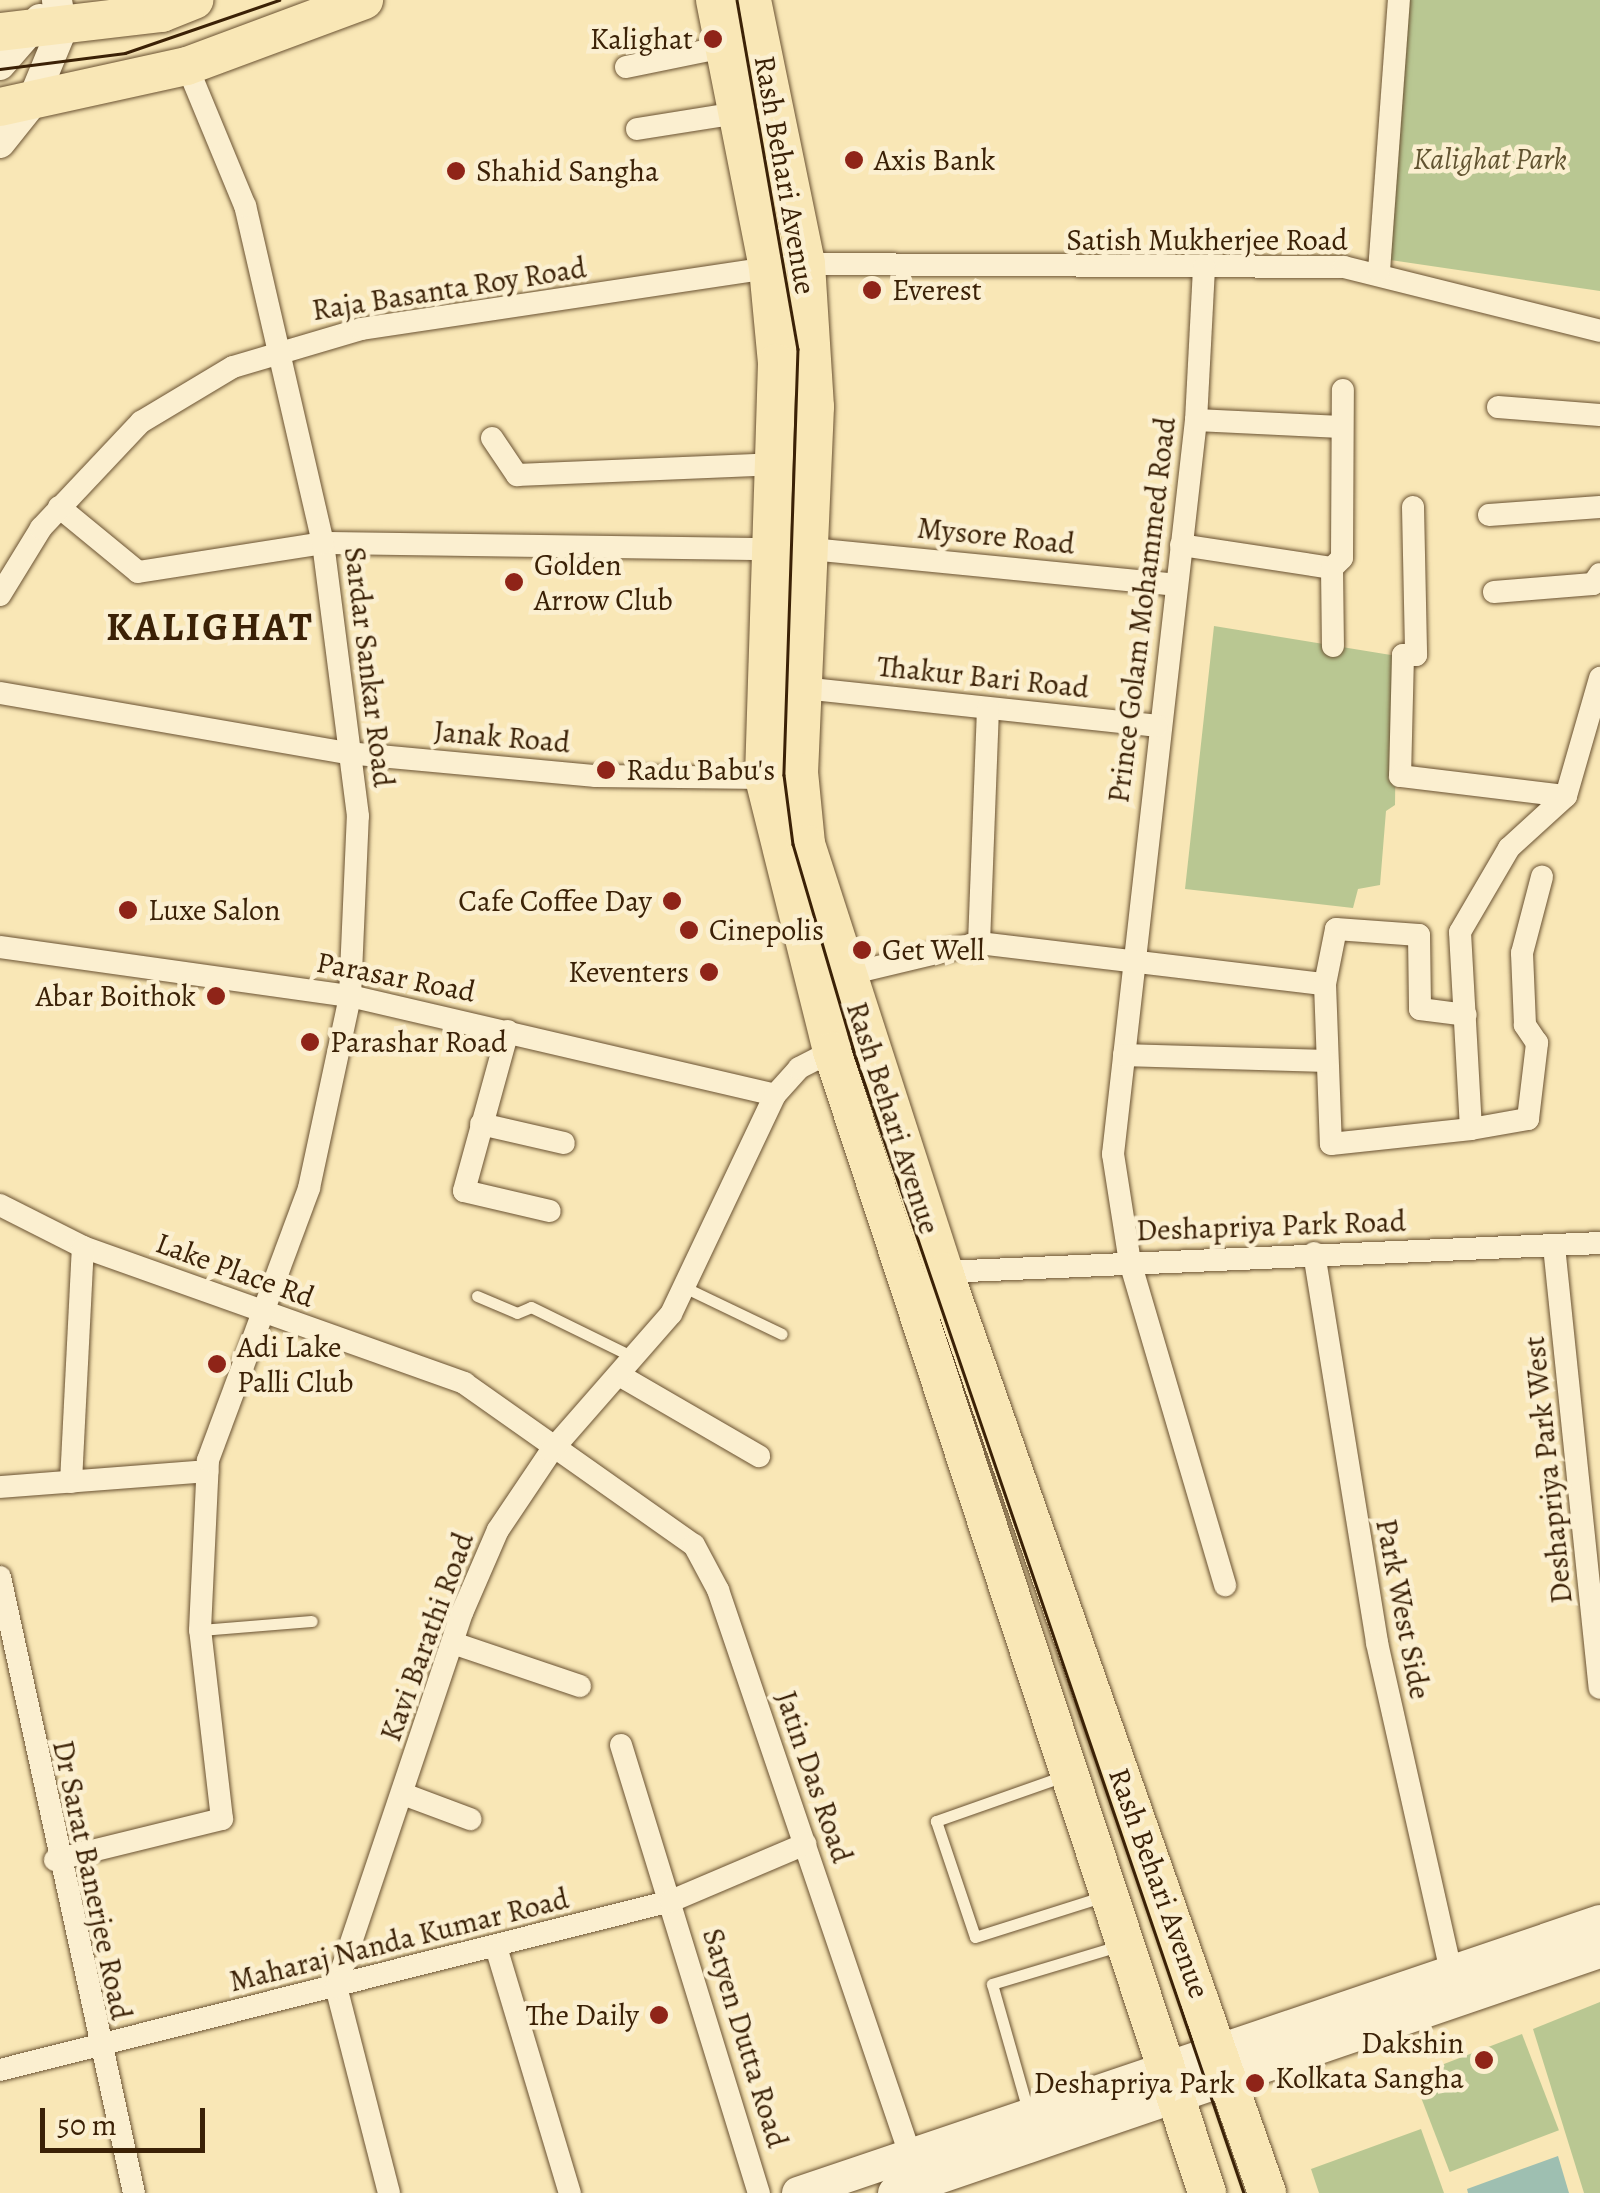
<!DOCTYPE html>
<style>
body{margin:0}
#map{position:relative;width:1600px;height:2193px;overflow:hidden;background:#f9e7b6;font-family:Alegreya,serif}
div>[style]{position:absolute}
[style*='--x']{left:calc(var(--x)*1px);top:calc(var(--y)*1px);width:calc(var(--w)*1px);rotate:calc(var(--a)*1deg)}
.green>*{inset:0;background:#b9c792;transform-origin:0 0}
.water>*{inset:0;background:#9ebfb1}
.roads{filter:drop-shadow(0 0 2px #6a5232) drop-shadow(0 0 2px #6a5232)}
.service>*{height:11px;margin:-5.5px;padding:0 5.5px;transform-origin:5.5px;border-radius:5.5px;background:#fbefd0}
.minor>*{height:22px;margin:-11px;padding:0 11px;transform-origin:11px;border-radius:11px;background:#fbefd0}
.tertiary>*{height:30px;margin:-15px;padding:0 15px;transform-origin:15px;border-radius:15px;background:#fbefd0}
.secondary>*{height:32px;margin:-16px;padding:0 16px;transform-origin:16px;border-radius:16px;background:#fbefd0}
.primary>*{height:38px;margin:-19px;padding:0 19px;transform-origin:19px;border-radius:19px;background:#f9e7b6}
.tram>*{height:2.5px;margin:-1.25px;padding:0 1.25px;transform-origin:1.25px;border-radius:1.25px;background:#3b2106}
.dots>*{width:28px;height:28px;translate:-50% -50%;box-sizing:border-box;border:5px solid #fbefd0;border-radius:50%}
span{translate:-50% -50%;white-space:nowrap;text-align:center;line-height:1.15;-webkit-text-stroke:9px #fbefd0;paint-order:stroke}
.poi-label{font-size:30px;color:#3b2106}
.right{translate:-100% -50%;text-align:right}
.left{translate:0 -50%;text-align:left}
.park-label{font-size:30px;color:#615330;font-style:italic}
.street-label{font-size:30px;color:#3b2106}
.district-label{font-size:40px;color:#3b2106;font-weight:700;letter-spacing:2.5px}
.scale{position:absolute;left:40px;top:2108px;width:165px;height:45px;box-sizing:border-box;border:5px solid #3b2106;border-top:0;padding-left:12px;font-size:30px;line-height:35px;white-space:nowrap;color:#3b2106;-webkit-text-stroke:8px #fbefd0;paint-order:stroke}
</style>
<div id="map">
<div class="green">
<i style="clip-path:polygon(1391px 0,1600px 0,1600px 291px,1370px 257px)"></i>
<i style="clip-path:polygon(1214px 626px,1397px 656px,1395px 805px,1386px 811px,1380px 885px,1358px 889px,1353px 908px,1185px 889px)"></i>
<i style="clip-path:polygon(1600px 2002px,1600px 2193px,1584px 2193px,1533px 2029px)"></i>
<i style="left:1522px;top:2034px;width:103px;height:117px;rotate:69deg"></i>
<i style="clip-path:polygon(1421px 2129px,1444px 2193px,1319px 2193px,1311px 2169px)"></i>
</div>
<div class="water">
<i style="clip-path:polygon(1558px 2156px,1569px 2193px,1468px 2193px,1467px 2189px)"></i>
</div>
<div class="roads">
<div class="service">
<i style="--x:686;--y:1288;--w:106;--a:25.6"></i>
<i style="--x:477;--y:1296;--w:43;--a:23"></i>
<i style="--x:517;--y:1313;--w:15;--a:-23"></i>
<i style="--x:531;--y:1307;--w:114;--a:26.1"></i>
<i style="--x:200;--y:1630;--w:112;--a:-4.6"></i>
<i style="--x:1064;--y:1776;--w:136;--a:160.6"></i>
<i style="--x:936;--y:1821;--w:122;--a:71.4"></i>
<i style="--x:975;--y:1937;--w:136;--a:-17.5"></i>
<i style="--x:1029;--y:2114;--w:135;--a:-105.9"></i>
<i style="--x:992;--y:1984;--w:136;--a:-16.7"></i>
</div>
<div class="minor">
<i style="--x:626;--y:67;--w:100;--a:-11.5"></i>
<i style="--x:637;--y:129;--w:101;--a:-9.1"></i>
<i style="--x:806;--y:264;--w:538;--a:0.32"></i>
<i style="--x:1344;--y:267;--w:264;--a:14"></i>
<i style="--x:1204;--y:268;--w:152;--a:93"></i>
<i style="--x:1196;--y:420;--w:739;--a:96.45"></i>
<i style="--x:1113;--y:1154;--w:109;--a:81.1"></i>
<i style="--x:1130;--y:1262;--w:337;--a:73.6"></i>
<i style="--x:1379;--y:271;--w:272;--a:-85.8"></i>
<i style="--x:1498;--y:407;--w:102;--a:4.5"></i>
<i style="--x:1196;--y:420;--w:145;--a:2.8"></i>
<i style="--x:492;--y:438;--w:45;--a:56"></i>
<i style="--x:517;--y:475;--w:262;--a:-2.4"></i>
<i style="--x:59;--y:507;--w:102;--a:39.4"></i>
<i style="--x:138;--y:572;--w:187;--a:-8.9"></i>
<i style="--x:323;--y:543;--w:454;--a:0.8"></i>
<i style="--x:1413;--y:507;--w:148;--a:88.8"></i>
<i style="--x:1416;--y:655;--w:13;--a:180"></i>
<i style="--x:1403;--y:655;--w:121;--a:91.4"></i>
<i style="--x:1400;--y:776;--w:167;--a:6.9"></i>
<i style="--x:1489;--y:515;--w:111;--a:-4.1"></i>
<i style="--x:1181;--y:545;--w:153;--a:8.7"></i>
<i style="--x:1332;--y:568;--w:78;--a:89.3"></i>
<i style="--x:811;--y:549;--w:366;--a:5.6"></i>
<i style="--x:1332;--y:568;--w:14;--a:-45"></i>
<i style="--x:1342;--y:558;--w:168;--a:-89.7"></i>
<i style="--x:1494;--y:592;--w:99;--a:-4.6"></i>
<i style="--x:1593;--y:584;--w:12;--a:-55"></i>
<i style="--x:0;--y:595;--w:79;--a:-58.5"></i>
<i style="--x:41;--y:528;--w:146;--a:-46.7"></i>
<i style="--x:141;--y:422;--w:107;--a:-30.9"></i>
<i style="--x:233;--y:367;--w:134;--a:-16.5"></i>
<i style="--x:361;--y:329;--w:412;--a:-8.5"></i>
<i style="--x:803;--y:688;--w:356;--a:6.1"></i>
<i style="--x:0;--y:693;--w:352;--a:9.8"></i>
<i style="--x:347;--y:753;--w:250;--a:5.3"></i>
<i style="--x:596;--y:776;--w:168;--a:0.7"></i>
<i style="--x:979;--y:943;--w:234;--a:-87.8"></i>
<i style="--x:0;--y:947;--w:353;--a:8"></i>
<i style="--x:350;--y:996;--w:436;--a:13.1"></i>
<i style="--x:840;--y:976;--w:143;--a:-13.4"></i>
<i style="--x:979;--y:943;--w:348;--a:6.8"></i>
<i style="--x:1325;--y:984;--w:160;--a:87.9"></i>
<i style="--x:1331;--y:1144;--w:141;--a:-6.1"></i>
<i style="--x:1471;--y:1129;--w:58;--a:-10"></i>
<i style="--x:1528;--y:1119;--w:77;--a:-83.2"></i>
<i style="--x:1537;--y:1043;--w:22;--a:-124"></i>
<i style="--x:1525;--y:1025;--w:72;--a:-92.4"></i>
<i style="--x:1522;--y:953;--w:79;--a:-75.3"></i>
<i style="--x:1325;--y:984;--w:56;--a:-78.7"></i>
<i style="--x:1336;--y:929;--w:83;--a:4.1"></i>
<i style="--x:1419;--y:935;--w:74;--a:89.2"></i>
<i style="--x:1420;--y:1009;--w:46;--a:7.4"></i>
<i style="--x:508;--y:1031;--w:166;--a:105.4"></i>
<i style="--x:464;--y:1191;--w:88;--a:13.1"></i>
<i style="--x:1124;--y:1055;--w:201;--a:1.7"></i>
<i style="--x:481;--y:1124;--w:85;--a:12.9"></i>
<i style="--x:1471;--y:1129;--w:197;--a:-93.2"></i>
<i style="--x:1460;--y:932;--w:97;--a:-59.7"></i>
<i style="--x:1509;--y:848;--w:77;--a:-42.4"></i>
<i style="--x:1566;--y:796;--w:123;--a:-73.9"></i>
<i style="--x:0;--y:1205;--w:93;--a:26.8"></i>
<i style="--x:83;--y:1247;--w:405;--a:19.6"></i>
<i style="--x:464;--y:1383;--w:281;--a:35.2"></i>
<i style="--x:694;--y:1545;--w:51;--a:61.9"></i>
<i style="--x:718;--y:1590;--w:608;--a:71.21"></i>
<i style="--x:1554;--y:1246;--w:444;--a:84.1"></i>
<i style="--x:1314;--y:1253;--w:395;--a:80.8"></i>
<i style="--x:1377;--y:1643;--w:337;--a:77.3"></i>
<i style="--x:944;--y:1272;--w:657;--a:-2.53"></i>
<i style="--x:619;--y:1375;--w:162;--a:30.1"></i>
<i style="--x:71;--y:1482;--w:235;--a:-87.1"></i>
<i style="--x:0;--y:1487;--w:208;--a:-4.4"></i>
<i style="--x:0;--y:1577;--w:630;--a:77.73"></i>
<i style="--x:453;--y:1643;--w:134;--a:18.7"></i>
<i style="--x:621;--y:1745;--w:469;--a:72.9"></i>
<i style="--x:403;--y:1794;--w:72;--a:20.5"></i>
<i style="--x:55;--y:1860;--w:172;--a:-13.8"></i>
<i style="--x:222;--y:1819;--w:190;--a:-96.6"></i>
<i style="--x:200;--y:1630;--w:170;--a:-87.3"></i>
<i style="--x:208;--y:1460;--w:290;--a:-69.6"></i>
<i style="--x:309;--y:1188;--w:196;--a:-77.9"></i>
<i style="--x:350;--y:996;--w:180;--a:-87.5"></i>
<i style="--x:358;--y:816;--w:275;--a:-97.3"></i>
<i style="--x:323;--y:543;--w:346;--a:-103"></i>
<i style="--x:245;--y:206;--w:152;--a:-112.5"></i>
<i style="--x:496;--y:1947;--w:257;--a:73.3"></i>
<i style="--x:0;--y:2070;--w:692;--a:-14.14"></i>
<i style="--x:671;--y:1901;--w:146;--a:-23"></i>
<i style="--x:389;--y:2193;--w:213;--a:-104.4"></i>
<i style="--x:336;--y:1987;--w:395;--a:-71.4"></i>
<i style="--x:462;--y:1613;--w:90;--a:-66.6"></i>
<i style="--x:498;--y:1530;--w:95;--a:-56.1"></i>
<i style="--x:551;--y:1451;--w:182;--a:-48.8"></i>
<i style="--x:671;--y:1314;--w:242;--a:-64.6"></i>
<i style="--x:775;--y:1095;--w:36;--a:-48"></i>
<i style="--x:799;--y:1068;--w:46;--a:-27.1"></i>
</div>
<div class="tertiary">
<i style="--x:0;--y:65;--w:61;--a:-49"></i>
<i style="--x:0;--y:143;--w:50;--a:-51.5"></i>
<i style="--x:31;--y:104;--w:81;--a:-67.5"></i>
<i style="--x:62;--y:29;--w:29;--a:-100"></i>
</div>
<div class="secondary">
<i style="--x:798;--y:2193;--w:847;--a:-18.73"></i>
<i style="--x:894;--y:2193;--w:746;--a:-18.85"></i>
</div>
<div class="primary">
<i style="--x:715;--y:0;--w:273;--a:78.8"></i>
<i style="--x:768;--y:268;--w:95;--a:84.6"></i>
<i style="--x:777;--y:363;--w:415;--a:91.8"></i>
<i style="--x:764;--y:778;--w:281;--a:76"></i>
<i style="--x:832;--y:1051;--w:1202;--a:71.82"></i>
<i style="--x:752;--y:0;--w:269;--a:78.4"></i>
<i style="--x:806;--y:264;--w:143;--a:86.4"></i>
<i style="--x:815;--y:407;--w:365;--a:92.5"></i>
<i style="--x:799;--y:772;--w:72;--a:84.4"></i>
<i style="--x:806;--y:844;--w:450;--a:72.1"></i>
<i style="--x:944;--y:1272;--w:976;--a:70.67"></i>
<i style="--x:0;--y:32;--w:163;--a:-6.7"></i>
<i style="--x:162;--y:13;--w:35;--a:-22"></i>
<i style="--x:0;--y:107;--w:191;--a:-12.4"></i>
<i style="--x:187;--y:66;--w:189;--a:-20.4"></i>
</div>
</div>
<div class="tram">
<i style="--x:737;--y:0;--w:354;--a:80.1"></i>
<i style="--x:798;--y:349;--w:426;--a:91.9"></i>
<i style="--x:784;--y:775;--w:70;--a:82.6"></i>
<i style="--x:793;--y:844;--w:223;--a:73.6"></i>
<i style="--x:856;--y:1058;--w:1199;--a:71.13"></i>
<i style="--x:0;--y:69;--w:126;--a:-7.3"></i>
<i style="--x:125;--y:53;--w:163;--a:-19"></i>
</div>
<div class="dots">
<i style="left:713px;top:39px;background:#8f2418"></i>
<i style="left:854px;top:160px;background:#8f2418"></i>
<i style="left:456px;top:171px;background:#8f2418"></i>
<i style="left:872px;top:290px;background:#8f2418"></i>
<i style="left:514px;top:582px;background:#8f2418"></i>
<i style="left:606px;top:770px;background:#8f2418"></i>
<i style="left:672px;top:901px;background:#8f2418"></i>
<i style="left:128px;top:910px;background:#8f2418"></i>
<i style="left:689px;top:930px;background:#8f2418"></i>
<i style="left:862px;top:950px;background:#8f2418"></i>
<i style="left:709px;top:972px;background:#8f2418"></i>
<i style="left:216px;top:996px;background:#8f2418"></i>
<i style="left:310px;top:1042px;background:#8f2418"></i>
<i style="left:217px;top:1364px;background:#8f2418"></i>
<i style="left:659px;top:2015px;background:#8f2418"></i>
<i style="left:1484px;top:2060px;background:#8f2418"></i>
<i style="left:1255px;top:2083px;background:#8f2418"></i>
</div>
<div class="poi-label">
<span class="right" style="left:693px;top:39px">Kalighat</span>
<span class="left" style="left:874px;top:160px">Axis Bank</span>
<span class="left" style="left:476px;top:171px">Shahid Sangha</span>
<span class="left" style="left:892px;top:290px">Everest</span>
<span class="left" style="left:534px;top:582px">Golden<br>Arrow Club</span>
<span class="left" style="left:626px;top:770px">Radu Babu's</span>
<span class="right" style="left:652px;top:901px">Cafe Coffee Day</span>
<span class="left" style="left:148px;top:910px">Luxe Salon</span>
<span class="left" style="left:709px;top:930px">Cinepolis</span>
<span class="left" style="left:882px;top:950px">Get Well</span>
<span class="right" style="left:689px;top:972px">Keventers</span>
<span class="right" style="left:196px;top:996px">Abar Boithok</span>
<span class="left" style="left:330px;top:1042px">Parashar Road</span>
<span class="left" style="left:237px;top:1364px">Adi Lake<br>Palli Club</span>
<span class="right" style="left:639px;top:2015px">The Daily</span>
<span class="right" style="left:1464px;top:2060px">Dakshin<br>Kolkata Sangha</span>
<span class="right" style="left:1235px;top:2083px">Deshapriya Park</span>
</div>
<div class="park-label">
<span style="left:1490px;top:159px">Kalighat Park</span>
</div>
<div class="street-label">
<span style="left:785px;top:175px;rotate:80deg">Rash Behari Avenue</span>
<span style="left:1207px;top:240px">Satish Mukherjee Road</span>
<span style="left:449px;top:289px;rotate:-9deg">Raja Basanta Roy Road</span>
<span style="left:996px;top:536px;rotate:6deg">Mysore Road</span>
<span style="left:1142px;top:610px;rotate:-83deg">Prince Golam Mohammed Road</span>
<span style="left:369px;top:667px;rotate:83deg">Sardar Sankar Road</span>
<span style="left:983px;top:677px;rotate:6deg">Thakur Bari Road</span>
<span style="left:502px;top:737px;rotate:5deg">Janak Road</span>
<span style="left:396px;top:977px;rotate:11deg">Parasar Road</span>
<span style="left:893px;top:1118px;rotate:72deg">Rash Behari Avenue</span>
<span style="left:1271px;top:1226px;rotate:-2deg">Deshapriya Park Road</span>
<span style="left:235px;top:1270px;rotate:20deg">Lake Place Rd</span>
<span style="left:1548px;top:1470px;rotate:-96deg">Deshapriya Park West</span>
<span style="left:1403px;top:1609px;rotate:79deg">Park West Side</span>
<span style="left:427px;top:1637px;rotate:-70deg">Kavi Barathi Road</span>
<span style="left:814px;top:1777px;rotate:71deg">Jatin Das Road</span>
<span style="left:92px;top:1880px;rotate:78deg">Dr Sarat Banerjee Road</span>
<span style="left:1159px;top:1883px;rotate:70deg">Rash Behari Avenue</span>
<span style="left:399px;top:1940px;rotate:-14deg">Maharaj Nanda Kumar Road</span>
<span style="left:745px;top:2038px;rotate:73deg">Satyen Dutta Road</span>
</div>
<div class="district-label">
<span style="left:210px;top:627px">KALIGHAT</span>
</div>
<div class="scale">50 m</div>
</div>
